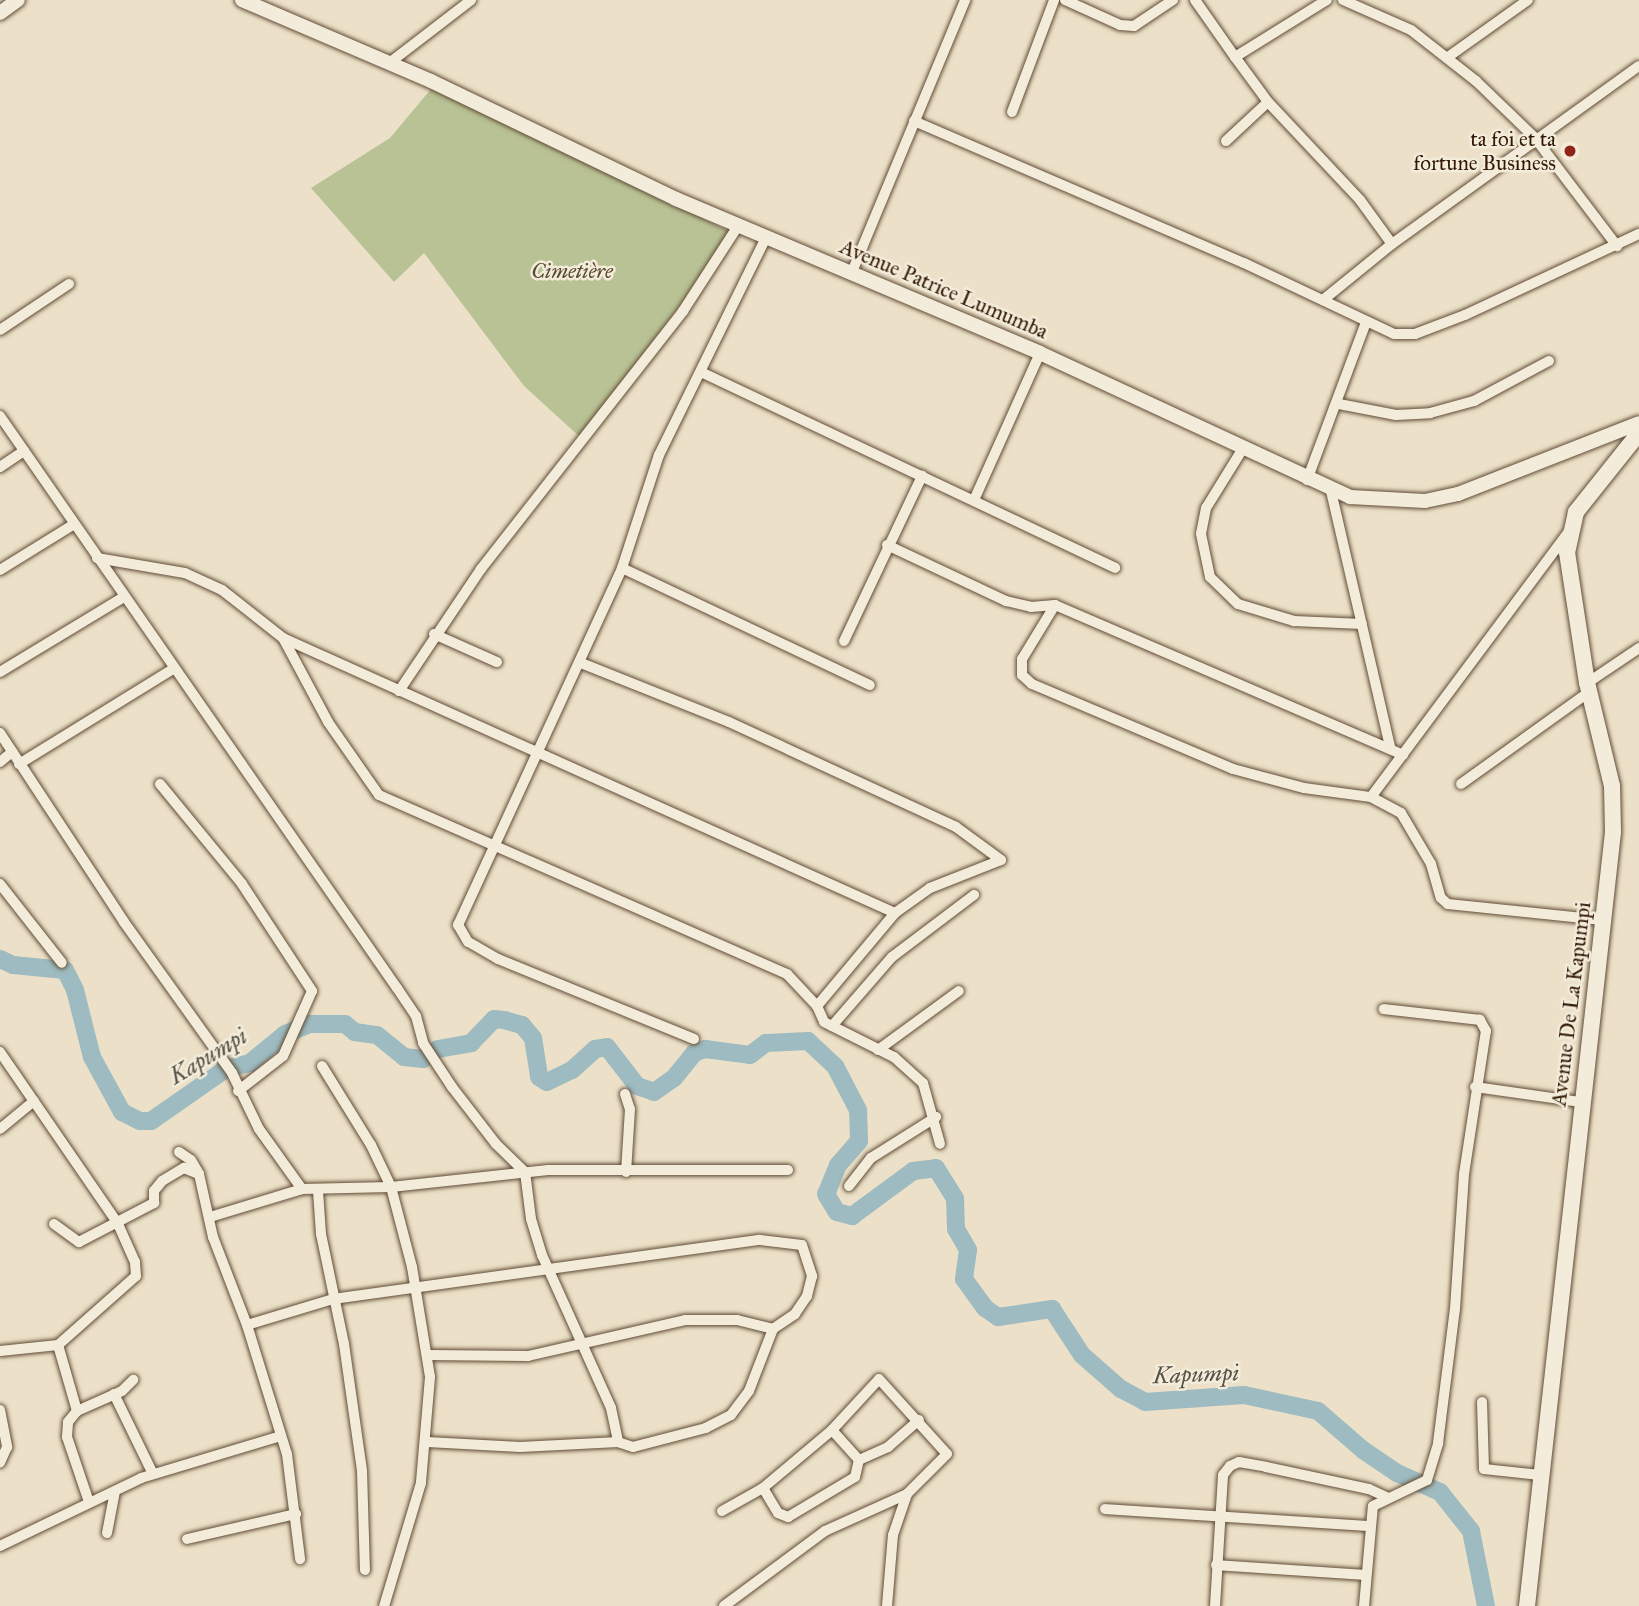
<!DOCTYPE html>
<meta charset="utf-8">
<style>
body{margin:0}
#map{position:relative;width:1639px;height:1606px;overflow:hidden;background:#ece1c8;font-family:"IM FELL Great Primer",serif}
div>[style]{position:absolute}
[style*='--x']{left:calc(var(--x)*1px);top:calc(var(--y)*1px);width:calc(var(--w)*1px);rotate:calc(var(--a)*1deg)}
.green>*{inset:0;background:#b8c295}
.river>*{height:18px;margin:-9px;padding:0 9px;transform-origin:9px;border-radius:9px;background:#9dbbc0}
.roads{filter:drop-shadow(0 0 2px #614b35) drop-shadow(0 0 2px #614b35)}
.minor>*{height:10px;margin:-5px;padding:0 5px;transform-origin:5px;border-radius:5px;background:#f3ecdb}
.tertiary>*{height:14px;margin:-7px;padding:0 7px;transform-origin:7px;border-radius:7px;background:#f3ecdb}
.secondary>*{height:16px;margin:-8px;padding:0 8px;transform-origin:8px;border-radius:8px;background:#f3ecdb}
.dots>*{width:19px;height:19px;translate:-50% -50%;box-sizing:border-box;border:4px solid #f3ecdb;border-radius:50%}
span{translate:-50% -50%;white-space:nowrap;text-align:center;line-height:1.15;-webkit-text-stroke:5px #f3ecdb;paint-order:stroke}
.poi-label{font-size:21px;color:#331904}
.right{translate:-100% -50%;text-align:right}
.park-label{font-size:21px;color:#5b4c30;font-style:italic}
.street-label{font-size:21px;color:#331904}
.water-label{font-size:23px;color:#585246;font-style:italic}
</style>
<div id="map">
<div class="green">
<i style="clip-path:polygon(436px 83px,733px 234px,581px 438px,524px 386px,424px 253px,394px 282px,311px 188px,390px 138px)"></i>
</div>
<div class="river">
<i style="--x:0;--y:959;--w:14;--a:25"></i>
<i style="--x:13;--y:965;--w:52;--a:5.5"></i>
<i style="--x:65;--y:970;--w:22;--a:63"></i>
<i style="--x:75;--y:990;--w:69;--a:75.8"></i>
<i style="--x:92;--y:1057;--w:63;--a:61.4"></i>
<i style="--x:122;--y:1112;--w:20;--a:27"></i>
<i style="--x:140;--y:1121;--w:11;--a:0"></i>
<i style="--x:151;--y:1121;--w:93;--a:-34.9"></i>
<i style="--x:227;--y:1068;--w:24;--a:-12"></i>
<i style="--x:250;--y:1063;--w:45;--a:-39.6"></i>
<i style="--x:285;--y:1034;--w:27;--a:-22"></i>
<i style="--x:310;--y:1024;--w:35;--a:0"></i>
<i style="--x:345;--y:1024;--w:13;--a:39"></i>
<i style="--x:355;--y:1032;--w:22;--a:8"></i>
<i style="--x:377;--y:1035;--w:35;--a:39"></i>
<i style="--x:404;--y:1057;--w:19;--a:6"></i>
<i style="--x:423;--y:1059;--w:18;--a:-34"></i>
<i style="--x:438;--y:1049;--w:34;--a:-10"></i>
<i style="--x:471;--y:1043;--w:33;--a:-46"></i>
<i style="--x:494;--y:1019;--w:10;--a:6"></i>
<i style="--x:504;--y:1020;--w:19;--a:16"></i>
<i style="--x:522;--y:1025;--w:17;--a:50"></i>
<i style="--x:533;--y:1038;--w:39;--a:81"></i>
<i style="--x:539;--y:1077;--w:9;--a:32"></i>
<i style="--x:547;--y:1082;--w:28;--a:-26"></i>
<i style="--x:572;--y:1070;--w:31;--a:-42"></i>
<i style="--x:595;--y:1049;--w:12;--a:-9"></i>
<i style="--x:607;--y:1047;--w:49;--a:52.4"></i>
<i style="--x:637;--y:1086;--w:18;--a:19"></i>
<i style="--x:654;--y:1092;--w:24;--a:-35"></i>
<i style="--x:674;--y:1078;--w:32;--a:-51"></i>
<i style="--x:694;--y:1053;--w:12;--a:-20"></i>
<i style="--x:705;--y:1049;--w:45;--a:7.6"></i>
<i style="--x:750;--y:1055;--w:20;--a:-37"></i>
<i style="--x:766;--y:1043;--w:42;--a:-2.7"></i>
<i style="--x:808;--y:1041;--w:37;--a:43"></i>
<i style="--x:835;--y:1066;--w:50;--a:62.4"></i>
<i style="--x:858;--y:1110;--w:31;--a:88"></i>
<i style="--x:859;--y:1141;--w:32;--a:131"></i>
<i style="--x:838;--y:1165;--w:31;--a:112"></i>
<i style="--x:826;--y:1194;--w:21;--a:59"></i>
<i style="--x:837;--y:1212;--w:16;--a:15"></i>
<i style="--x:852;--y:1216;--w:76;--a:-36.4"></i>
<i style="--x:913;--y:1171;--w:23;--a:-7"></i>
<i style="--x:936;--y:1168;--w:36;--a:58"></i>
<i style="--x:955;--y:1199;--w:30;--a:88"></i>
<i style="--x:956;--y:1229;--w:24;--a:60"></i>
<i style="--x:968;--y:1250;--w:29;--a:98"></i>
<i style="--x:964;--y:1279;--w:36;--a:54"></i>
<i style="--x:985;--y:1308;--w:16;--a:35"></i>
<i style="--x:998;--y:1317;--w:55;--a:-8.4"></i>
<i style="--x:1052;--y:1309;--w:55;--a:56.9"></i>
<i style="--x:1082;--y:1355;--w:52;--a:41.1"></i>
<i style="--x:1121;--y:1389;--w:27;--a:28"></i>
<i style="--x:1145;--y:1402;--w:99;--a:-4"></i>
<i style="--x:1244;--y:1395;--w:76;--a:12.2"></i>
<i style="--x:1318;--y:1411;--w:60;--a:40.9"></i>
<i style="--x:1363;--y:1450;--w:41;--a:34.1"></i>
<i style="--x:1397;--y:1473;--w:47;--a:23.8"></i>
<i style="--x:1440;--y:1492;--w:50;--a:51.5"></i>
<i style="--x:1471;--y:1531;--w:76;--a:78.7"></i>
</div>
<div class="roads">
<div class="minor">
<i style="--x:1065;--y:0;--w:60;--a:24.4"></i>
<i style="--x:1120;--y:25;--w:14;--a:4"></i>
<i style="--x:1134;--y:26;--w:47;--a:-33.7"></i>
<i style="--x:1195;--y:0;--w:70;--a:54.9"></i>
<i style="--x:1235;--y:57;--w:108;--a:-31.8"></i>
<i style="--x:1343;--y:0;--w:74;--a:23.8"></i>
<i style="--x:1411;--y:30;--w:83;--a:38.1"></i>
<i style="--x:1476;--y:81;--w:82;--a:44"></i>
<i style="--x:1535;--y:138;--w:136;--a:52.8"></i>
<i style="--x:1235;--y:57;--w:56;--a:53.7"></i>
<i style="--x:1268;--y:102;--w:134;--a:46.8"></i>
<i style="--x:1360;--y:200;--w:54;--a:54"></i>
<i style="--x:1448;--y:57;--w:98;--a:-35.5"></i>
<i style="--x:388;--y:64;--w:105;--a:-37.6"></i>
<i style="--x:1012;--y:112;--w:120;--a:-69.4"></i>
<i style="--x:914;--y:121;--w:359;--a:23.3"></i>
<i style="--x:1244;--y:263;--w:166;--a:25.3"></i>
<i style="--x:1394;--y:334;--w:21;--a:0"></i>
<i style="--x:1415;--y:334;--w:53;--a:-20.8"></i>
<i style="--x:1465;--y:315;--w:192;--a:-25"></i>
<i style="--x:1226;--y:141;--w:57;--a:-42.9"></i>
<i style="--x:852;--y:272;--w:295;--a:-67.4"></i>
<i style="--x:1323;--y:300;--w:89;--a:-39.1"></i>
<i style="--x:1392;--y:244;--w:304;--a:-35.8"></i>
<i style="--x:0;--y:330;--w:83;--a:-33.7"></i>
<i style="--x:703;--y:373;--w:456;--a:25.3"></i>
<i style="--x:1339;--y:404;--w:58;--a:10.9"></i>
<i style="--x:1396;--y:415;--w:34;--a:-3"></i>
<i style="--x:1430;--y:413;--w:46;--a:-15.3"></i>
<i style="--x:1474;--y:401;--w:85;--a:-28.1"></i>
<i style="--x:0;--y:416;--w:696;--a:55.24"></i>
<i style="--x:397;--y:988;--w:34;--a:56"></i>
<i style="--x:416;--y:1016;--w:28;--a:75"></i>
<i style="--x:423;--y:1043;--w:53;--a:56.6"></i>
<i style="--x:452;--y:1087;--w:72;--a:52.3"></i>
<i style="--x:496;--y:1144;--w:40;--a:44"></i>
<i style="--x:525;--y:1172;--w:47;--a:82.7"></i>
<i style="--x:531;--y:1219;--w:38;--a:73"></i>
<i style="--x:542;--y:1255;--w:168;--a:65.7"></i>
<i style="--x:611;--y:1408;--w:35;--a:78"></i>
<i style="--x:1242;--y:450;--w:68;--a:121.8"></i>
<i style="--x:1206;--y:508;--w:26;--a:101"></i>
<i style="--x:1201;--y:534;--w:44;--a:78.2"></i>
<i style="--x:1210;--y:577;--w:39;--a:44"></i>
<i style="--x:1238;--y:604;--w:59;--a:16.9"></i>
<i style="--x:1294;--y:621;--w:68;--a:2.5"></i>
<i style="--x:0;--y:467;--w:29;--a:-34"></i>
<i style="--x:1307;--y:480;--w:169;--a:-69.5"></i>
<i style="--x:1331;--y:491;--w:263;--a:77"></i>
<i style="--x:974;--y:500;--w:161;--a:-65.8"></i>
<i style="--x:887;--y:545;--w:132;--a:25.2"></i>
<i style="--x:1006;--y:601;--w:26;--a:13"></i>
<i style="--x:1031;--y:607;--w:24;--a:-5"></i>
<i style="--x:1055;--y:605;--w:379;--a:23.3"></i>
<i style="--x:97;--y:558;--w:89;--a:9.7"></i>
<i style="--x:185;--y:573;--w:41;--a:24.7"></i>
<i style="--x:222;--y:590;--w:78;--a:38.2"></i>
<i style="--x:283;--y:638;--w:671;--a:24.2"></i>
<i style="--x:622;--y:568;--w:274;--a:25.3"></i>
<i style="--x:0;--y:570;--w:86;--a:-31.7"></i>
<i style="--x:1055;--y:605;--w:63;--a:121.4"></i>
<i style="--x:1022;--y:659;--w:16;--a:90"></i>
<i style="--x:1022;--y:675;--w:13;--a:42"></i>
<i style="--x:1032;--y:684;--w:218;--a:22.9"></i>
<i style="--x:1233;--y:769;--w:73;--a:15"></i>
<i style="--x:1304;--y:788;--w:68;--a:7.7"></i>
<i style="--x:1371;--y:797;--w:332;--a:-53.3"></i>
<i style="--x:434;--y:634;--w:69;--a:24"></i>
<i style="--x:283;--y:638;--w:95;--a:61.8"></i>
<i style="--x:328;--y:722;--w:89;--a:55.1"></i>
<i style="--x:379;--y:795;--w:446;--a:23.7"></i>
<i style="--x:787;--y:974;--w:44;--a:46.8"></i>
<i style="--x:817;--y:1006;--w:17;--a:66"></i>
<i style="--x:824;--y:1022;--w:78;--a:26.6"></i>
<i style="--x:894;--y:1057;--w:39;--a:42"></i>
<i style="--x:923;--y:1083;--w:63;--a:74.4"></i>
<i style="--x:844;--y:641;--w:183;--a:-64.7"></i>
<i style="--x:581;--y:663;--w:159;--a:21.7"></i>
<i style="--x:729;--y:722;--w:250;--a:24.8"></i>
<i style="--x:956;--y:827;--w:56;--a:36.3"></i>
<i style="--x:0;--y:672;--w:145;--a:-31.2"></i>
<i style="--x:1587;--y:683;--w:63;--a:-33.9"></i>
<i style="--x:399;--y:691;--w:147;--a:-56.1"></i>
<i style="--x:481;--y:569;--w:328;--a:-51.9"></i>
<i style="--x:683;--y:311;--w:101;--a:-57.1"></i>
<i style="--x:0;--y:733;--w:226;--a:56.7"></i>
<i style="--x:124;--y:922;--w:186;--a:54.4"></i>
<i style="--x:232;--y:1073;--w:62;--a:64.3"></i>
<i style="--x:259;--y:1129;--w:74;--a:54.4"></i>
<i style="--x:0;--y:762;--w:16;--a:-40"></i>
<i style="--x:19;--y:764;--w:181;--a:-31.7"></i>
<i style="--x:160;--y:784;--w:129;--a:50.6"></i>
<i style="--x:242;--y:884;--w:128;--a:56.8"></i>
<i style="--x:312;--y:991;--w:71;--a:114"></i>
<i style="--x:283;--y:1056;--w:57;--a:142.1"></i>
<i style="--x:1461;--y:784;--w:158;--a:-35.7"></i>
<i style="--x:1371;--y:797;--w:34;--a:28"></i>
<i style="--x:1401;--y:813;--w:59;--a:59.5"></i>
<i style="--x:1431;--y:864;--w:35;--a:74"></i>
<i style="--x:1441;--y:898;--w:9;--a:41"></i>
<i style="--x:1448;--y:904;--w:155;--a:5.9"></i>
<i style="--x:0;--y:884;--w:100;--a:51.9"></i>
<i style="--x:817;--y:1006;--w:121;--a:-50"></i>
<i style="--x:895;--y:913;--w:43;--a:-35.5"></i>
<i style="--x:930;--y:888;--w:76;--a:-21.5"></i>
<i style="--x:832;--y:1026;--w:91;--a:-49"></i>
<i style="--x:892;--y:957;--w:103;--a:-37.1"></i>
<i style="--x:694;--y:1039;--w:212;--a:-157.8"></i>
<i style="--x:498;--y:959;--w:34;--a:-150"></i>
<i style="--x:468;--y:942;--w:20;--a:-120"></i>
<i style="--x:458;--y:925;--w:393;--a:-65.3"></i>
<i style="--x:622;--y:568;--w:119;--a:-71.9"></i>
<i style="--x:659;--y:455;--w:242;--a:-63.8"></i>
<i style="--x:878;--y:1050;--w:100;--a:-36.1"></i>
<i style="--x:0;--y:1052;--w:209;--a:55.5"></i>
<i style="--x:118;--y:1224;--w:42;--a:65.9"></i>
<i style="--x:135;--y:1262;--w:14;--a:86"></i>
<i style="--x:136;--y:1276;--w:104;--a:138.5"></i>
<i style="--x:58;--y:1345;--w:58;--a:174.1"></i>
<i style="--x:322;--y:1066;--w:93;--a:58.2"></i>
<i style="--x:371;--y:1145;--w:47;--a:64.5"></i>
<i style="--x:391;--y:1187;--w:83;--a:75.3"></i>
<i style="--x:412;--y:1267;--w:111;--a:80.7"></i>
<i style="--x:430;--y:1377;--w:106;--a:94.9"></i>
<i style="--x:421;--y:1483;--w:128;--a:106.7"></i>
<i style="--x:1475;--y:1087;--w:106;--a:8.1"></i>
<i style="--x:625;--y:1094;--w:16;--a:72"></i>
<i style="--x:630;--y:1109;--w:63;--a:93.6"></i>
<i style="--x:0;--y:1129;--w:44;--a:-39.5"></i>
<i style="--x:179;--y:1152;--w:14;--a:34"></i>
<i style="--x:191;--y:1160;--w:16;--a:60"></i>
<i style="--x:199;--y:1174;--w:65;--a:77.5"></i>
<i style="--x:213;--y:1237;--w:94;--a:68.9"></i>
<i style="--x:247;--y:1325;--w:135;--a:72.8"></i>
<i style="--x:287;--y:1454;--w:106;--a:82.9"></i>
<i style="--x:849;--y:1186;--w:36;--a:-52"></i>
<i style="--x:871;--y:1158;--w:77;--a:-32.2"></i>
<i style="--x:318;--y:1191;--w:43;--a:86"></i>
<i style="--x:321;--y:1234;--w:112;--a:78.2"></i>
<i style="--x:344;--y:1344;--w:128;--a:81.9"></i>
<i style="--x:362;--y:1471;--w:99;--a:88.3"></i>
<i style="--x:210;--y:1217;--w:96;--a:-16.9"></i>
<i style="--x:302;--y:1189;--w:89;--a:-1.3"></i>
<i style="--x:391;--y:1187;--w:158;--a:-6.2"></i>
<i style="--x:548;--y:1170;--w:240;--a:0"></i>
<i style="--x:54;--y:1224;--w:31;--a:36"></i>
<i style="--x:79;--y:1242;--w:85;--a:-27.5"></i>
<i style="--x:154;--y:1203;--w:12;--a:-90"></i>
<i style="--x:154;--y:1191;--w:13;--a:-51"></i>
<i style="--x:162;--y:1181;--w:26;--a:-31"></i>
<i style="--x:184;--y:1168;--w:16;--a:22"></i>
<i style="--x:247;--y:1325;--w:90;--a:-16.8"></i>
<i style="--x:333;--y:1299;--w:431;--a:-7.9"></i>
<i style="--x:760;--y:1240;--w:42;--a:6.8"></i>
<i style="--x:802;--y:1245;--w:33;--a:72"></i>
<i style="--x:812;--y:1276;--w:21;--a:104"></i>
<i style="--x:807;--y:1296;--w:22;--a:124"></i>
<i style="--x:795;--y:1314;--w:27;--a:146"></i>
<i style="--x:773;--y:1329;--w:66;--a:111.2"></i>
<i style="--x:749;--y:1391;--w:30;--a:127"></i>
<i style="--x:731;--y:1415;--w:28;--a:153"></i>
<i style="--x:706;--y:1428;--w:75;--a:165.4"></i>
<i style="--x:633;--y:1447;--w:16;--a:-162"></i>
<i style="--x:618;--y:1442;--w:98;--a:177.1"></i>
<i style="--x:520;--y:1447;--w:93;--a:-176.9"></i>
<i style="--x:58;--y:1345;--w:69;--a:73.9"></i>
<i style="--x:427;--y:1355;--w:101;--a:0.6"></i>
<i style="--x:528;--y:1356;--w:161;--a:-12.9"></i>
<i style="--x:685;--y:1320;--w:52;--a:0"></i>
<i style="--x:737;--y:1320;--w:37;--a:14"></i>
<i style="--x:114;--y:1394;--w:89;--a:64"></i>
<i style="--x:1482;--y:1402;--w:67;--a:88.3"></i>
<i style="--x:1484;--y:1469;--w:56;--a:6.1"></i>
<i style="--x:0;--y:1410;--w:38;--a:79"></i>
<i style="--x:7;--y:1447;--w:17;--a:114"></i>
<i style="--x:832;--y:1430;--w:40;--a:48"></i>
<i style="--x:859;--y:1460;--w:32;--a:-24"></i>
<i style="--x:888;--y:1447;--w:41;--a:-41.1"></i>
<i style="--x:763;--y:1488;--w:29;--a:59"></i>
<i style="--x:778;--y:1513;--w:11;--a:22"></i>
<i style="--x:788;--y:1517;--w:78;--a:-30.8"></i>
<i style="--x:855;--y:1477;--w:17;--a:-77"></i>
<i style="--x:88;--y:1499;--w:65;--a:-108.7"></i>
<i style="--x:67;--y:1437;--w:15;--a:-86"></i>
<i style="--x:68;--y:1422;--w:14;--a:-51"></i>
<i style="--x:77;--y:1411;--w:49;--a:-24"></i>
<i style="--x:122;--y:1391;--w:16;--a:-45"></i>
<i style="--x:1105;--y:1509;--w:266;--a:3.7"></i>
<i style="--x:722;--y:1511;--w:47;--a:-29.3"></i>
<i style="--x:763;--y:1488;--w:90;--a:-40"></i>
<i style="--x:832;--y:1430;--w:69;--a:-47.3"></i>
<i style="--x:879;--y:1379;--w:101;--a:47.8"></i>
<i style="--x:947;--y:1454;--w:57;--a:135"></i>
<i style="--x:907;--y:1494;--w:90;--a:155.7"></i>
<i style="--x:825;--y:1531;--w:126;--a:143.4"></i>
<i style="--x:107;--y:1533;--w:43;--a:-79.2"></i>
<i style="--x:187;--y:1539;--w:112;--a:-12.9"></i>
<i style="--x:0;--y:1546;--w:157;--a:-25.7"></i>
<i style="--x:141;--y:1478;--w:146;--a:-16.7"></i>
<i style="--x:1216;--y:1565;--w:149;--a:3.8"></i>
<i style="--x:887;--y:1606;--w:71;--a:-85.2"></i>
<i style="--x:893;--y:1535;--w:43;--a:-71.1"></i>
<i style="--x:1215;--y:1606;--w:131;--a:-86.5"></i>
<i style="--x:1223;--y:1475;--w:11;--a:-52"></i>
<i style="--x:1230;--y:1466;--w:10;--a:-24"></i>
<i style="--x:1239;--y:1462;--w:27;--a:10"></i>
<i style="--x:1266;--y:1467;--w:105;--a:12.1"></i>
<i style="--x:1369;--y:1489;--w:19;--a:25"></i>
<i style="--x:1364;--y:1606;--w:100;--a:-84.9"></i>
<i style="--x:1373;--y:1506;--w:60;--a:-25.7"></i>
<i style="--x:1427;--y:1480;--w:39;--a:-73"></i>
<i style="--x:1438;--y:1443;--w:135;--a:-82.8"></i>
<i style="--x:1455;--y:1309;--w:135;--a:-86.2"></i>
<i style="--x:1464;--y:1174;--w:145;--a:-81.3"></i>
<i style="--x:1486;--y:1031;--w:13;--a:-119"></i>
<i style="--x:1480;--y:1020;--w:97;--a:-173.5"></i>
</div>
<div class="tertiary">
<i style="--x:242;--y:0;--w:206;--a:23.2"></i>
<i style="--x:431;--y:81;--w:272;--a:25.7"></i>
<i style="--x:676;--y:199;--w:395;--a:22.9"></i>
<i style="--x:1040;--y:353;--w:342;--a:24.9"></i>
<i style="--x:1350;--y:497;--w:75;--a:3.1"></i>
<i style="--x:1425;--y:501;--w:34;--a:-12"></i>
<i style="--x:1458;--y:494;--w:194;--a:-21.4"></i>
<i style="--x:0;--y:13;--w:22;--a:-36"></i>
</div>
<div class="secondary">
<i style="--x:1527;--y:1606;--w:779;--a:-83.66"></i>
<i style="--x:1613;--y:832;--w:46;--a:-91.2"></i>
<i style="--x:1612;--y:786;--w:106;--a:-103.6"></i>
<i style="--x:1587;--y:683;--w:132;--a:-98.7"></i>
<i style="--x:1567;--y:553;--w:42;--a:-77.6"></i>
<i style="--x:1576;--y:512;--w:101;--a:-51.4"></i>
</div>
</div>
<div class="dots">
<i style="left:1570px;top:151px;background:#8f2418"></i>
</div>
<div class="poi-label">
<span class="right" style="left:1556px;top:151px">ta foi et ta<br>fortune Business</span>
</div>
<div class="park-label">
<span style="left:572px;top:271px">Cimetière</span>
</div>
<div class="street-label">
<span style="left:944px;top:289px;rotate:23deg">Avenue Patrice Lumumba</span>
<span style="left:1571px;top:1004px;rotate:-83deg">Avenue De La Kapumpi</span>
</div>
<div class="water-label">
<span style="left:208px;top:1056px;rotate:-31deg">Kapumpi</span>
<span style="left:1196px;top:1374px;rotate:-2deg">Kapumpi</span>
</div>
</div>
